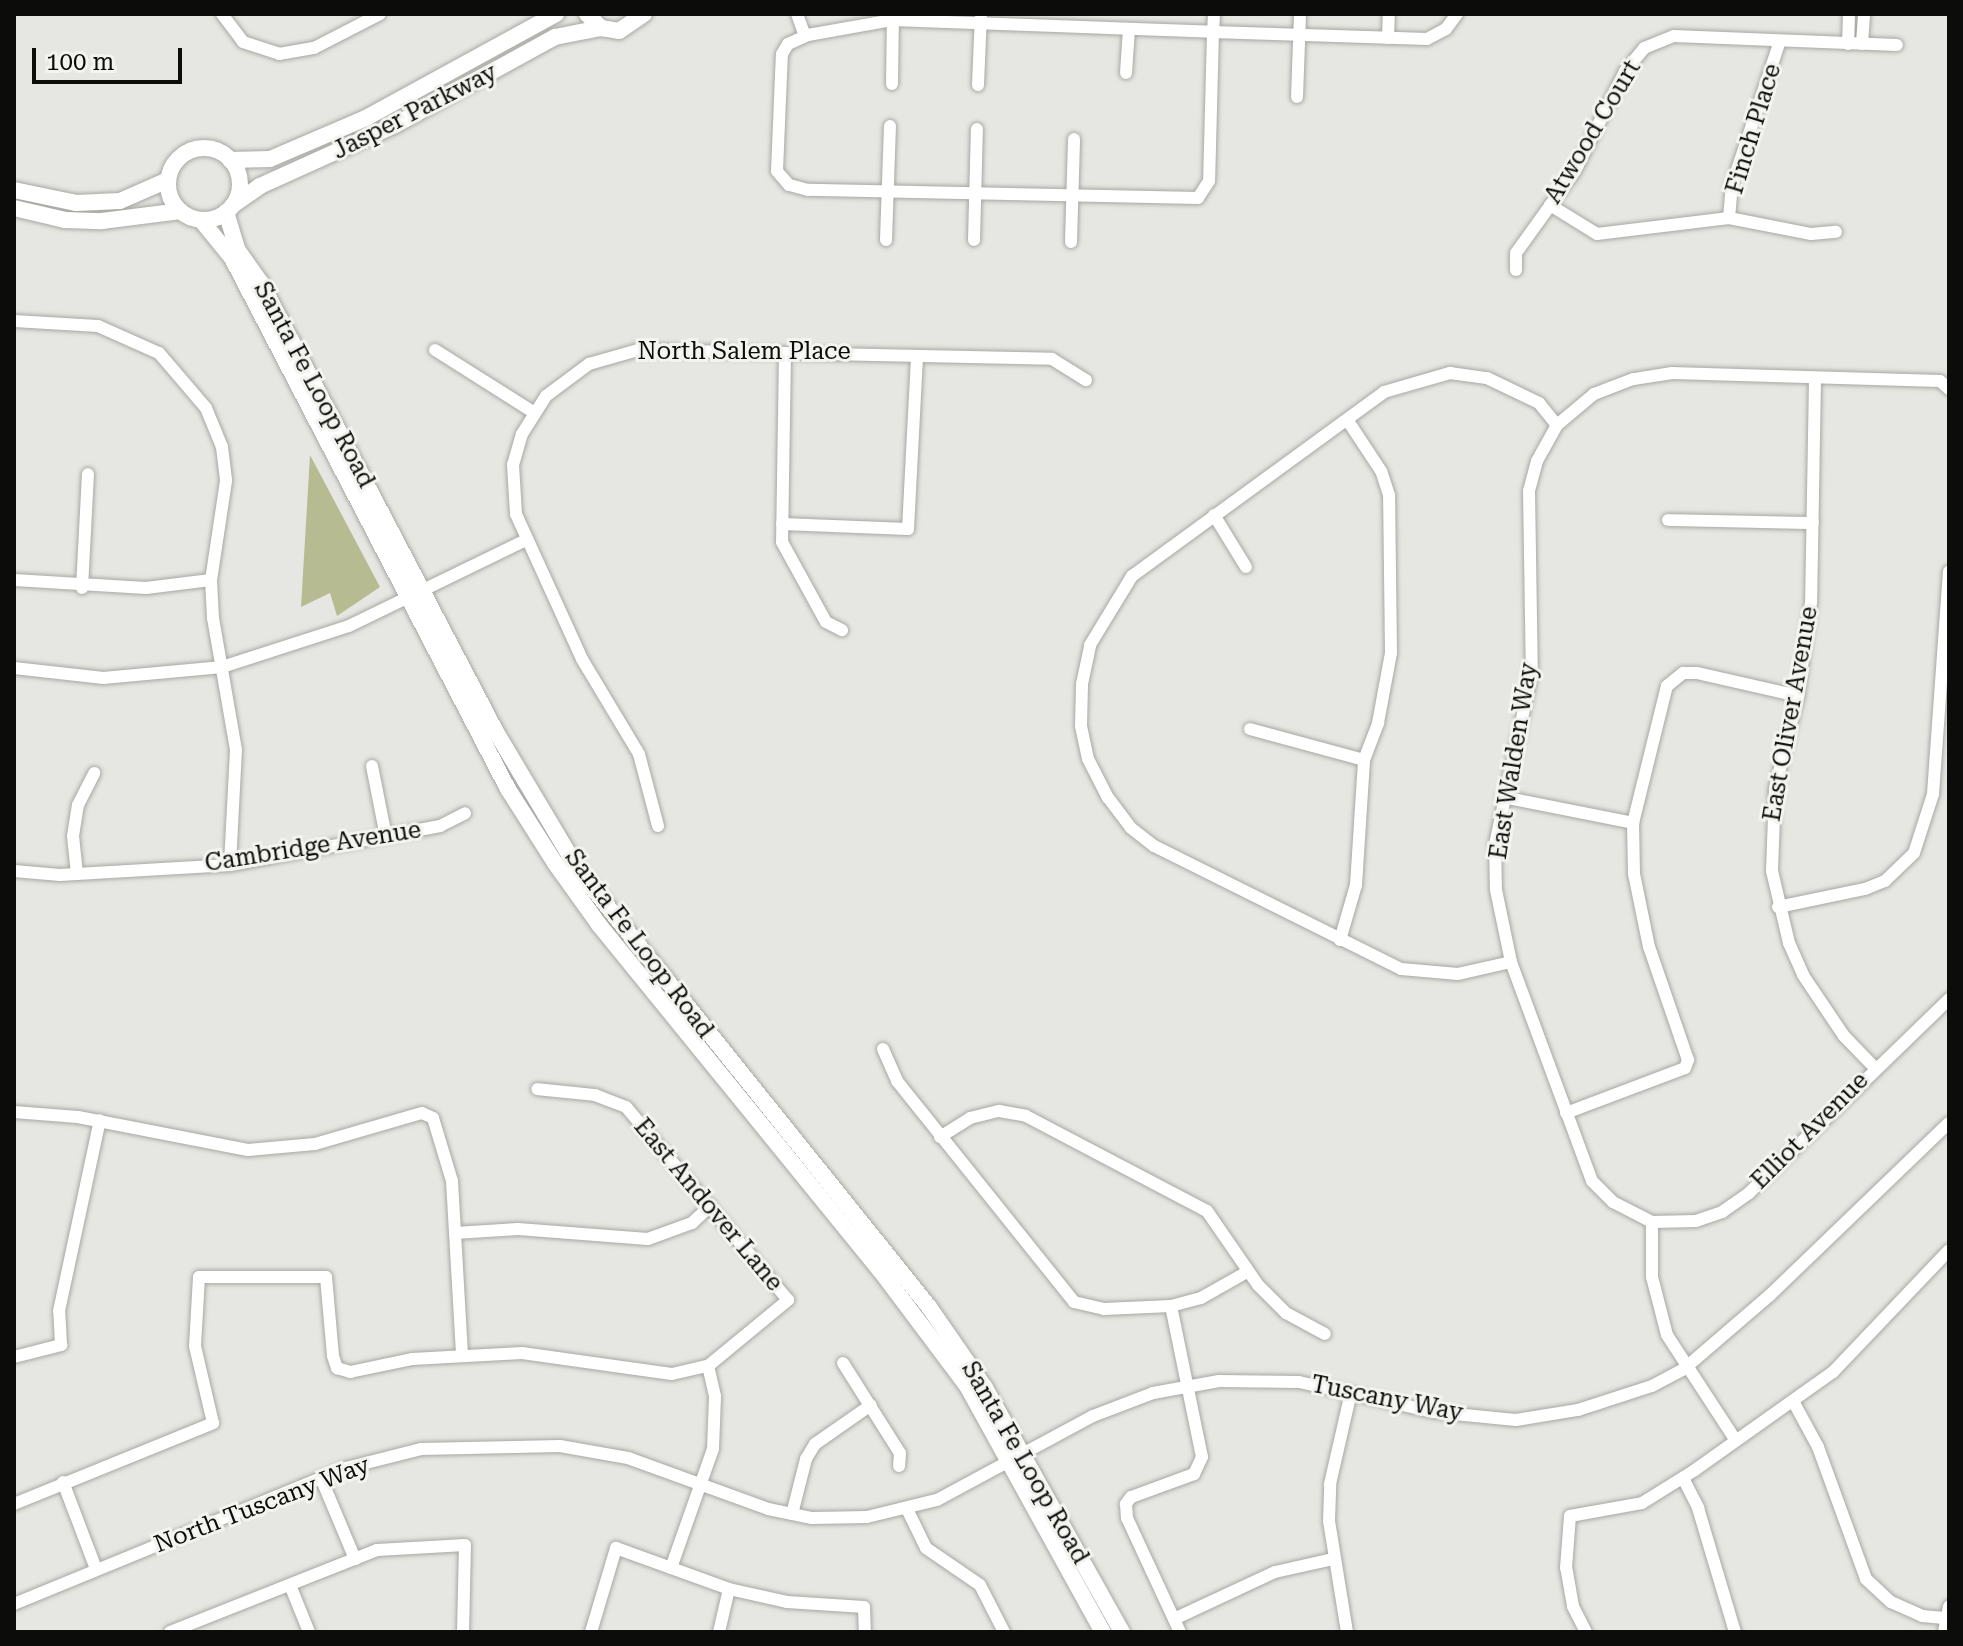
<!DOCTYPE html>
<style>
body{margin:0}
#map{position:relative;width:1963px;height:1646px;overflow:hidden;background:#e6e7e2;font-family:"Roboto Serif",serif}
div>[style]{position:absolute}
[style*='--x']{left:calc(var(--x)*1px);top:calc(var(--y)*1px);width:calc(var(--w)*1px);rotate:calc(var(--a)*1deg)}
.green>*{inset:0;background:#b7bb92}
.roads{filter:drop-shadow(0 0 2px #a7a8a3) drop-shadow(0 0 2px #a7a8a3)}
.minor>*{height:12px;margin:-6px;padding:0 6px;transform-origin:6px;border-radius:6px;background:#fff}
.major>*{height:16px;margin:-8px;padding:0 8px;transform-origin:8px;border-radius:8px;background:#fff}
.major>.ring{margin:-8px;padding:0;box-sizing:content-box;background:none;border:16px solid #fff;border-radius:50%}
span{translate:-50% -50%;white-space:nowrap;text-align:center;line-height:1.15;-webkit-text-stroke:6px #f3f4ef;paint-order:stroke}
.street-label{font-size:24px;color:#0c0c0b}
.frame{position:absolute;inset:0;border:16px solid #0c0c0b;pointer-events:none}
.scale{position:absolute;left:32px;top:48px;width:150px;height:36px;box-sizing:border-box;border:4px solid #0c0c0b;border-top:0;padding-left:10px;font-size:24px;line-height:28px;white-space:nowrap;color:#0c0c0b;-webkit-text-stroke:6px #f3f4ef;paint-order:stroke}
</style>
<div id="map">
<div class="green">
<i style="clip-path:polygon(310px 455px,380px 587px,337px 616px,330px 593px,301px 607px)"></i>
</div>
<div class="roads">
<div class="minor">
<i style="--x:222;--y:14;--w:35;--a:53"></i>
<i style="--x:243;--y:42;--w:38;--a:18"></i>
<i style="--x:279;--y:54;--w:36;--a:-10"></i>
<i style="--x:314;--y:48;--w:74;--a:-27.3"></i>
<i style="--x:797;--y:14;--w:23;--a:70"></i>
<i style="--x:1214;--y:14;--w:18;--a:93"></i>
<i style="--x:1213;--y:32;--w:149;--a:91.5"></i>
<i style="--x:1209;--y:181;--w:20;--a:123"></i>
<i style="--x:1198;--y:198;--w:390;--a:-178.8"></i>
<i style="--x:808;--y:190;--w:20;--a:-165"></i>
<i style="--x:789;--y:185;--w:18;--a:-131"></i>
<i style="--x:777;--y:171;--w:117;--a:-87.6"></i>
<i style="--x:782;--y:54;--w:12;--a:-59"></i>
<i style="--x:788;--y:44;--w:22;--a:-24"></i>
<i style="--x:808;--y:35;--w:85;--a:-10.1"></i>
<i style="--x:892;--y:20;--w:321;--a:2.1"></i>
<i style="--x:1213;--y:32;--w:214;--a:1.9"></i>
<i style="--x:1427;--y:39;--w:21;--a:-28"></i>
<i style="--x:1446;--y:29;--w:19;--a:-54"></i>
<i style="--x:1388;--y:38;--w:24;--a:-88"></i>
<i style="--x:1848;--y:44;--w:30;--a:-88"></i>
<i style="--x:1862;--y:44;--w:30;--a:-86"></i>
<i style="--x:1126;--y:73;--w:44;--a:-86.1"></i>
<i style="--x:892;--y:84;--w:70;--a:-89.2"></i>
<i style="--x:978;--y:85;--w:71;--a:-87.6"></i>
<i style="--x:1297;--y:97;--w:83;--a:-87.9"></i>
<i style="--x:1550;--y:205;--w:55;--a:31.7"></i>
<i style="--x:1597;--y:234;--w:133;--a:-6.9"></i>
<i style="--x:1729;--y:218;--w:84;--a:11"></i>
<i style="--x:1811;--y:234;--w:25;--a:-5"></i>
<i style="--x:1729;--y:218;--w:33;--a:-85"></i>
<i style="--x:1732;--y:185;--w:152;--a:-71.6"></i>
<i style="--x:886;--y:240;--w:114;--a:-88"></i>
<i style="--x:974;--y:240;--w:111;--a:-88.5"></i>
<i style="--x:1071;--y:242;--w:103;--a:-88.3"></i>
<i style="--x:1516;--y:270;--w:17;--a:-90"></i>
<i style="--x:1516;--y:253;--w:101;--a:-54.3"></i>
<i style="--x:1575;--y:171;--w:112;--a:-63.4"></i>
<i style="--x:1625;--y:71;--w:30;--a:-50"></i>
<i style="--x:1644;--y:48;--w:32;--a:-22"></i>
<i style="--x:1674;--y:36;--w:223;--a:2.3"></i>
<i style="--x:14;--y:321;--w:84;--a:3.4"></i>
<i style="--x:98;--y:326;--w:67;--a:23.9"></i>
<i style="--x:159;--y:353;--w:72;--a:49.5"></i>
<i style="--x:206;--y:408;--w:42;--a:67.7"></i>
<i style="--x:222;--y:447;--w:34;--a:83"></i>
<i style="--x:226;--y:481;--w:100;--a:98.6"></i>
<i style="--x:211;--y:580;--w:38;--a:87"></i>
<i style="--x:213;--y:618;--w:134;--a:80.1"></i>
<i style="--x:236;--y:750;--w:115;--a:93"></i>
<i style="--x:435;--y:350;--w:116;--a:32.3"></i>
<i style="--x:785;--y:353;--w:189;--a:90.9"></i>
<i style="--x:782;--y:542;--w:91;--a:61.2"></i>
<i style="--x:826;--y:622;--w:18;--a:27"></i>
<i style="--x:1815;--y:379;--w:223;--a:91"></i>
<i style="--x:1811;--y:602;--w:95;--a:97.9"></i>
<i style="--x:1798;--y:696;--w:96;--a:103.9"></i>
<i style="--x:1775;--y:789;--w:82;--a:92.1"></i>
<i style="--x:1772;--y:871;--w:74;--a:76.7"></i>
<i style="--x:1789;--y:943;--w:35;--a:66"></i>
<i style="--x:1803;--y:975;--w:73;--a:56.1"></i>
<i style="--x:1844;--y:1036;--w:43;--a:45.9"></i>
<i style="--x:1949;--y:389;--w:12;--a:-138"></i>
<i style="--x:1940;--y:381;--w:268;--a:-178.3"></i>
<i style="--x:1672;--y:373;--w:39;--a:171"></i>
<i style="--x:1633;--y:379;--w:42;--a:159"></i>
<i style="--x:1594;--y:394;--w:48;--a:140"></i>
<i style="--x:1557;--y:425;--w:41;--a:119.1"></i>
<i style="--x:1537;--y:461;--w:31;--a:105"></i>
<i style="--x:1529;--y:491;--w:181;--a:89.1"></i>
<i style="--x:1532;--y:672;--w:176;--a:102.1"></i>
<i style="--x:1495;--y:844;--w:46;--a:88.8"></i>
<i style="--x:1496;--y:890;--w:74;--a:78.2"></i>
<i style="--x:1511;--y:962;--w:233;--a:69.7"></i>
<i style="--x:1592;--y:1181;--w:30;--a:45"></i>
<i style="--x:1613;--y:1202;--w:44;--a:27.1"></i>
<i style="--x:1652;--y:1222;--w:44;--a:-1.3"></i>
<i style="--x:1696;--y:1221;--w:28;--a:-19"></i>
<i style="--x:1722;--y:1212;--w:33;--a:-35"></i>
<i style="--x:1749;--y:1193;--w:279;--a:-44.1"></i>
<i style="--x:1214;--y:515;--w:61;--a:58.4"></i>
<i style="--x:1668;--y:520;--w:145;--a:1.2"></i>
<i style="--x:782;--y:524;--w:126;--a:2.3"></i>
<i style="--x:908;--y:529;--w:173;--a:-87"></i>
<i style="--x:14;--y:580;--w:132;--a:3.5"></i>
<i style="--x:146;--y:588;--w:65;--a:-7"></i>
<i style="--x:82;--y:588;--w:114;--a:-87"></i>
<i style="--x:14;--y:668;--w:90;--a:6.4"></i>
<i style="--x:103;--y:678;--w:120;--a:-5.3"></i>
<i style="--x:222;--y:667;--w:133;--a:-17.9"></i>
<i style="--x:349;--y:626;--w:195;--a:-25.9"></i>
<i style="--x:1250;--y:729;--w:118;--a:15.2"></i>
<i style="--x:372;--y:766;--w:72;--a:78.8"></i>
<i style="--x:1503;--y:797;--w:133;--a:11.3"></i>
<i style="--x:658;--y:826;--w:74;--a:-104.8"></i>
<i style="--x:639;--y:754;--w:111;--a:-121"></i>
<i style="--x:582;--y:659;--w:159;--a:-114.5"></i>
<i style="--x:516;--y:514;--w:49;--a:-93.5"></i>
<i style="--x:513;--y:465;--w:32;--a:-74"></i>
<i style="--x:522;--y:434;--w:45;--a:-57.7"></i>
<i style="--x:546;--y:396;--w:54;--a:-36.7"></i>
<i style="--x:589;--y:364;--w:51;--a:-15.9"></i>
<i style="--x:638;--y:350;--w:414;--a:1.2"></i>
<i style="--x:1052;--y:359;--w:40;--a:32"></i>
<i style="--x:14;--y:871;--w:46;--a:5"></i>
<i style="--x:60;--y:875;--w:170;--a:-3.4"></i>
<i style="--x:230;--y:865;--w:214;--a:-10.5"></i>
<i style="--x:440;--y:826;--w:28;--a:-27"></i>
<i style="--x:77;--y:874;--w:38;--a:-96"></i>
<i style="--x:73;--y:836;--w:31;--a:-81"></i>
<i style="--x:78;--y:805;--w:36;--a:-63"></i>
<i style="--x:1778;--y:907;--w:89;--a:-11.7"></i>
<i style="--x:1865;--y:889;--w:22;--a:-22"></i>
<i style="--x:1885;--y:881;--w:40;--a:-44"></i>
<i style="--x:1914;--y:853;--w:62;--a:-72.1"></i>
<i style="--x:1933;--y:794;--w:223;--a:-85.9"></i>
<i style="--x:1340;--y:940;--w:57;--a:-73.8"></i>
<i style="--x:1356;--y:885;--w:125;--a:-86.3"></i>
<i style="--x:1364;--y:760;--w:40;--a:-69"></i>
<i style="--x:1378;--y:723;--w:71;--a:-79.5"></i>
<i style="--x:1391;--y:653;--w:158;--a:-90.7"></i>
<i style="--x:1389;--y:495;--w:25;--a:-108"></i>
<i style="--x:1381;--y:471;--w:60;--a:-123.4"></i>
<i style="--x:1511;--y:962;--w:54;--a:167.2"></i>
<i style="--x:1458;--y:974;--w:57;--a:-175"></i>
<i style="--x:1401;--y:969;--w:276;--a:-153.5"></i>
<i style="--x:1154;--y:846;--w:29;--a:-142"></i>
<i style="--x:1131;--y:828;--w:38;--a:-127"></i>
<i style="--x:1108;--y:798;--w:44;--a:-117.1"></i>
<i style="--x:1088;--y:759;--w:34;--a:-102"></i>
<i style="--x:1081;--y:726;--w:42;--a:-88.6"></i>
<i style="--x:1082;--y:684;--w:40;--a:-78"></i>
<i style="--x:1090;--y:645;--w:81;--a:-58.7"></i>
<i style="--x:1132;--y:576;--w:312;--a:-36.1"></i>
<i style="--x:1384;--y:392;--w:69;--a:-16.1"></i>
<i style="--x:1450;--y:373;--w:37;--a:8"></i>
<i style="--x:1487;--y:378;--w:58;--a:25.7"></i>
<i style="--x:1539;--y:403;--w:28;--a:51"></i>
<i style="--x:883;--y:1049;--w:35;--a:66"></i>
<i style="--x:897;--y:1081;--w:283;--a:51.3"></i>
<i style="--x:1074;--y:1302;--w:31;--a:13"></i>
<i style="--x:1104;--y:1309;--w:67;--a:-2.6"></i>
<i style="--x:1171;--y:1306;--w:31;--a:-15"></i>
<i style="--x:1201;--y:1298;--w:53;--a:-29.5"></i>
<i style="--x:14;--y:1112;--w:64;--a:4.5"></i>
<i style="--x:78;--y:1117;--w:173;--a:11"></i>
<i style="--x:248;--y:1150;--w:67;--a:-5.1"></i>
<i style="--x:315;--y:1144;--w:111;--a:-16.2"></i>
<i style="--x:422;--y:1113;--w:12;--a:24"></i>
<i style="--x:433;--y:1118;--w:66;--a:73.2"></i>
<i style="--x:452;--y:1181;--w:174;--a:86.7"></i>
<i style="--x:1566;--y:1113;--w:127;--a:-20.7"></i>
<i style="--x:1685;--y:1068;--w:9;--a:-69"></i>
<i style="--x:1688;--y:1060;--w:120;--a:-109"></i>
<i style="--x:1649;--y:947;--w:75;--a:-101.6"></i>
<i style="--x:1634;--y:874;--w:51;--a:-91.1"></i>
<i style="--x:1633;--y:823;--w:141;--a:-76.1"></i>
<i style="--x:1667;--y:686;--w:21;--a:-39"></i>
<i style="--x:1683;--y:673;--w:14;--a:0"></i>
<i style="--x:1697;--y:673;--w:104;--a:12.8"></i>
<i style="--x:940;--y:1137;--w:36;--a:-32"></i>
<i style="--x:970;--y:1118;--w:30;--a:-14"></i>
<i style="--x:999;--y:1111;--w:27;--a:10"></i>
<i style="--x:1026;--y:1116;--w:204;--a:27.7"></i>
<i style="--x:1207;--y:1211;--w:90;--a:55.4"></i>
<i style="--x:1258;--y:1285;--w:40;--a:45"></i>
<i style="--x:1286;--y:1313;--w:44;--a:28.3"></i>
<i style="--x:1652;--y:1222;--w:55;--a:90"></i>
<i style="--x:1652;--y:1277;--w:60;--a:75.5"></i>
<i style="--x:1667;--y:1335;--w:126;--a:56.9"></i>
<i style="--x:455;--y:1233;--w:63;--a:-3.6"></i>
<i style="--x:518;--y:1229;--w:130;--a:4.4"></i>
<i style="--x:648;--y:1239;--w:47;--a:-20"></i>
<i style="--x:692;--y:1223;--w:25;--a:-43"></i>
<i style="--x:1171;--y:1306;--w:154;--a:78.4"></i>
<i style="--x:1202;--y:1457;--w:19;--a:115"></i>
<i style="--x:1194;--y:1474;--w:67;--a:159.9"></i>
<i style="--x:1131;--y:1497;--w:9;--a:126"></i>
<i style="--x:1126;--y:1504;--w:14;--a:86"></i>
<i style="--x:1127;--y:1518;--w:126;--a:65.1"></i>
<i style="--x:14;--y:1357;--w:49;--a:-14.3"></i>
<i style="--x:61;--y:1345;--w:34;--a:-93"></i>
<i style="--x:59;--y:1311;--w:195;--a:-77.9"></i>
<i style="--x:843;--y:1363;--w:107;--a:57.7"></i>
<i style="--x:900;--y:1453;--w:13;--a:94"></i>
<i style="--x:1793;--y:1401;--w:52;--a:61.5"></i>
<i style="--x:1818;--y:1447;--w:140;--a:70"></i>
<i style="--x:1866;--y:1579;--w:34;--a:43"></i>
<i style="--x:1891;--y:1602;--w:34;--a:24"></i>
<i style="--x:1922;--y:1616;--w:25;--a:5"></i>
<i style="--x:321;--y:1478;--w:88;--a:67.2"></i>
<i style="--x:1683;--y:1478;--w:34;--a:63"></i>
<i style="--x:1698;--y:1508;--w:129;--a:73.4"></i>
<i style="--x:63;--y:1482;--w:93;--a:69.2"></i>
<i style="--x:14;--y:1504;--w:215;--a:-22.1"></i>
<i style="--x:213;--y:1423;--w:79;--a:-103.2"></i>
<i style="--x:195;--y:1346;--w:69;--a:-86.7"></i>
<i style="--x:199;--y:1277;--w:127;--a:0"></i>
<i style="--x:326;--y:1277;--w:79;--a:84.9"></i>
<i style="--x:333;--y:1356;--w:13;--a:72"></i>
<i style="--x:337;--y:1368;--w:14;--a:17"></i>
<i style="--x:350;--y:1372;--w:63;--a:-11.8"></i>
<i style="--x:412;--y:1359;--w:110;--a:-3.1"></i>
<i style="--x:522;--y:1353;--w:151;--a:8"></i>
<i style="--x:672;--y:1374;--w:37;--a:-13"></i>
<i style="--x:708;--y:1366;--w:104;--a:-39.5"></i>
<i style="--x:788;--y:1300;--w:252;--a:-130"></i>
<i style="--x:626;--y:1107;--w:33;--a:-159"></i>
<i style="--x:595;--y:1095;--w:58;--a:-174.1"></i>
<i style="--x:907;--y:1509;--w:43;--a:64"></i>
<i style="--x:926;--y:1548;--w:65;--a:34.4"></i>
<i style="--x:980;--y:1585;--w:53;--a:62.9"></i>
<i style="--x:792;--y:1514;--w:57;--a:-75.7"></i>
<i style="--x:806;--y:1459;--w:17;--a:-59"></i>
<i style="--x:815;--y:1444;--w:68;--a:-34.9"></i>
<i style="--x:671;--y:1568;--w:126;--a:-70.6"></i>
<i style="--x:713;--y:1449;--w:53;--a:-87.8"></i>
<i style="--x:715;--y:1396;--w:31;--a:-103"></i>
<i style="--x:290;--y:1585;--w:51;--a:68"></i>
<i style="--x:14;--y:1604;--w:359;--a:-22.3"></i>
<i style="--x:346;--y:1468;--w:77;--a:-14.2"></i>
<i style="--x:421;--y:1449;--w:139;--a:-1.2"></i>
<i style="--x:560;--y:1446;--w:69;--a:10"></i>
<i style="--x:628;--y:1458;--w:149;--a:20"></i>
<i style="--x:768;--y:1509;--w:45;--a:11.6"></i>
<i style="--x:812;--y:1518;--w:55;--a:-1"></i>
<i style="--x:867;--y:1517;--w:72;--a:-13.7"></i>
<i style="--x:937;--y:1500;--w:177;--a:-28.3"></i>
<i style="--x:1093;--y:1416;--w:64;--a:-21"></i>
<i style="--x:1153;--y:1393;--w:67;--a:-10.3"></i>
<i style="--x:1219;--y:1381;--w:80;--a:0.7"></i>
<i style="--x:1299;--y:1382;--w:138;--a:12.5"></i>
<i style="--x:1434;--y:1412;--w:82;--a:5.6"></i>
<i style="--x:1516;--y:1420;--w:63;--a:-9.2"></i>
<i style="--x:1578;--y:1410;--w:78;--a:-18"></i>
<i style="--x:1652;--y:1386;--w:36;--a:-28"></i>
<i style="--x:1684;--y:1369;--w:113;--a:-40.7"></i>
<i style="--x:1770;--y:1295;--w:248;--a:-43.9"></i>
<i style="--x:1174;--y:1619;--w:111;--a:-25"></i>
<i style="--x:1275;--y:1572;--w:59;--a:-12.6"></i>
<i style="--x:170;--y:1632;--w:223;--a:-21.6"></i>
<i style="--x:377;--y:1550;--w:88;--a:-3.3"></i>
<i style="--x:465;--y:1545;--w:87;--a:91.3"></i>
<i style="--x:591;--y:1632;--w:88;--a:-73.4"></i>
<i style="--x:616;--y:1548;--w:120;--a:19.9"></i>
<i style="--x:729;--y:1589;--w:59;--a:12.6"></i>
<i style="--x:787;--y:1602;--w:77;--a:3.7"></i>
<i style="--x:864;--y:1607;--w:25;--a:88"></i>
<i style="--x:719;--y:1632;--w:44;--a:-76.9"></i>
<i style="--x:1347;--y:1632;--w:112;--a:-99.2"></i>
<i style="--x:1329;--y:1521;--w:37;--a:-88"></i>
<i style="--x:1330;--y:1484;--w:94;--a:-77.1"></i>
<i style="--x:1586;--y:1632;--w:29;--a:-117"></i>
<i style="--x:1573;--y:1606;--w:39;--a:-100"></i>
<i style="--x:1566;--y:1568;--w:52;--a:-85.6"></i>
<i style="--x:1570;--y:1516;--w:73;--a:-10.2"></i>
<i style="--x:1642;--y:1503;--w:62;--a:-31.9"></i>
<i style="--x:1695;--y:1470;--w:169;--a:-35.4"></i>
<i style="--x:1833;--y:1372;--w:168;--a:-46.4"></i>
<i style="--x:1944;--y:1632;--w:26;--a:-79"></i>
</div>
<div class="major">
<i style="--x:587;--y:14;--w:20;--a:45"></i>
<i style="--x:601;--y:28;--w:18;--a:9"></i>
<i style="--x:619;--y:31;--w:30;--a:-34"></i>
<i class="ring" style="left:168px;top:148px;width:56px;height:56px"></i>
<i style="--x:230;--y:160;--w:40;--a:-1.4"></i>
<i style="--x:270;--y:159;--w:104;--a:-23.1"></i>
<i style="--x:366;--y:118;--w:217;--a:-28.7"></i>
<i style="--x:14;--y:190;--w:63;--a:11.8"></i>
<i style="--x:76;--y:203;--w:44;--a:-2.6"></i>
<i style="--x:120;--y:201;--w:52;--a:-23.6"></i>
<i style="--x:233;--y:205;--w:33;--a:-35"></i>
<i style="--x:260;--y:186;--w:148;--a:-24.3"></i>
<i style="--x:395;--y:125;--w:183;--a:-28.8"></i>
<i style="--x:555;--y:37;--w:47;--a:-11.1"></i>
<i style="--x:14;--y:208;--w:52;--a:13.2"></i>
<i style="--x:65;--y:220;--w:37;--a:2"></i>
<i style="--x:102;--y:221;--w:79;--a:-7.3"></i>
<i style="--x:226;--y:212;--w:39;--a:73"></i>
<i style="--x:237;--y:249;--w:42;--a:54.8"></i>
<i style="--x:261;--y:283;--w:507;--a:62.37"></i>
<i style="--x:496;--y:732;--w:162;--a:59.2"></i>
<i style="--x:579;--y:871;--w:559;--a:51.24"></i>
<i style="--x:929;--y:1307;--w:98;--a:55.3"></i>
<i style="--x:985;--y:1388;--w:280;--a:60.7"></i>
<i style="--x:201;--y:220;--w:49;--a:50.8"></i>
<i style="--x:232;--y:258;--w:598;--a:62.54"></i>
<i style="--x:508;--y:789;--w:88;--a:57.6"></i>
<i style="--x:555;--y:863;--w:77;--a:54.5"></i>
<i style="--x:600;--y:926;--w:444;--a:50.9"></i>
<i style="--x:880;--y:1270;--w:145;--a:53.1"></i>
<i style="--x:967;--y:1386;--w:281;--a:61.1"></i>
</div>
</div>
<div class="street-label">
<span style="left:415px;top:112px;rotate:-27deg">Jasper Parkway</span>
<span style="left:1754px;top:129px;rotate:-73deg">Finch Place</span>
<span style="left:1593px;top:132px;rotate:-59deg">Atwood Court</span>
<span style="left:744px;top:352px">North Salem Place</span>
<span style="left:314px;top:385px;rotate:62deg">Santa Fe Loop Road</span>
<span style="left:1791px;top:714px;rotate:-80deg">East Oliver Avenue</span>
<span style="left:1514px;top:761px;rotate:-81deg">East Walden Way</span>
<span style="left:313px;top:847px;rotate:-9deg">Cambridge Avenue</span>
<span style="left:639px;top:944px;rotate:53deg">Santa Fe Loop Road</span>
<span style="left:1810px;top:1131px;rotate:-45deg">Elliot Avenue</span>
<span style="left:708px;top:1205px;rotate:50deg">East Andover Lane</span>
<span style="left:1387px;top:1399px;rotate:11deg">Tuscany Way</span>
<span style="left:1025px;top:1463px;rotate:60deg">Santa Fe Loop Road</span>
<span style="left:262px;top:1505px;rotate:-21deg">North Tuscany Way</span>
</div>
<div class="frame"></div>
<div class="scale">100 m</div>
</div>
